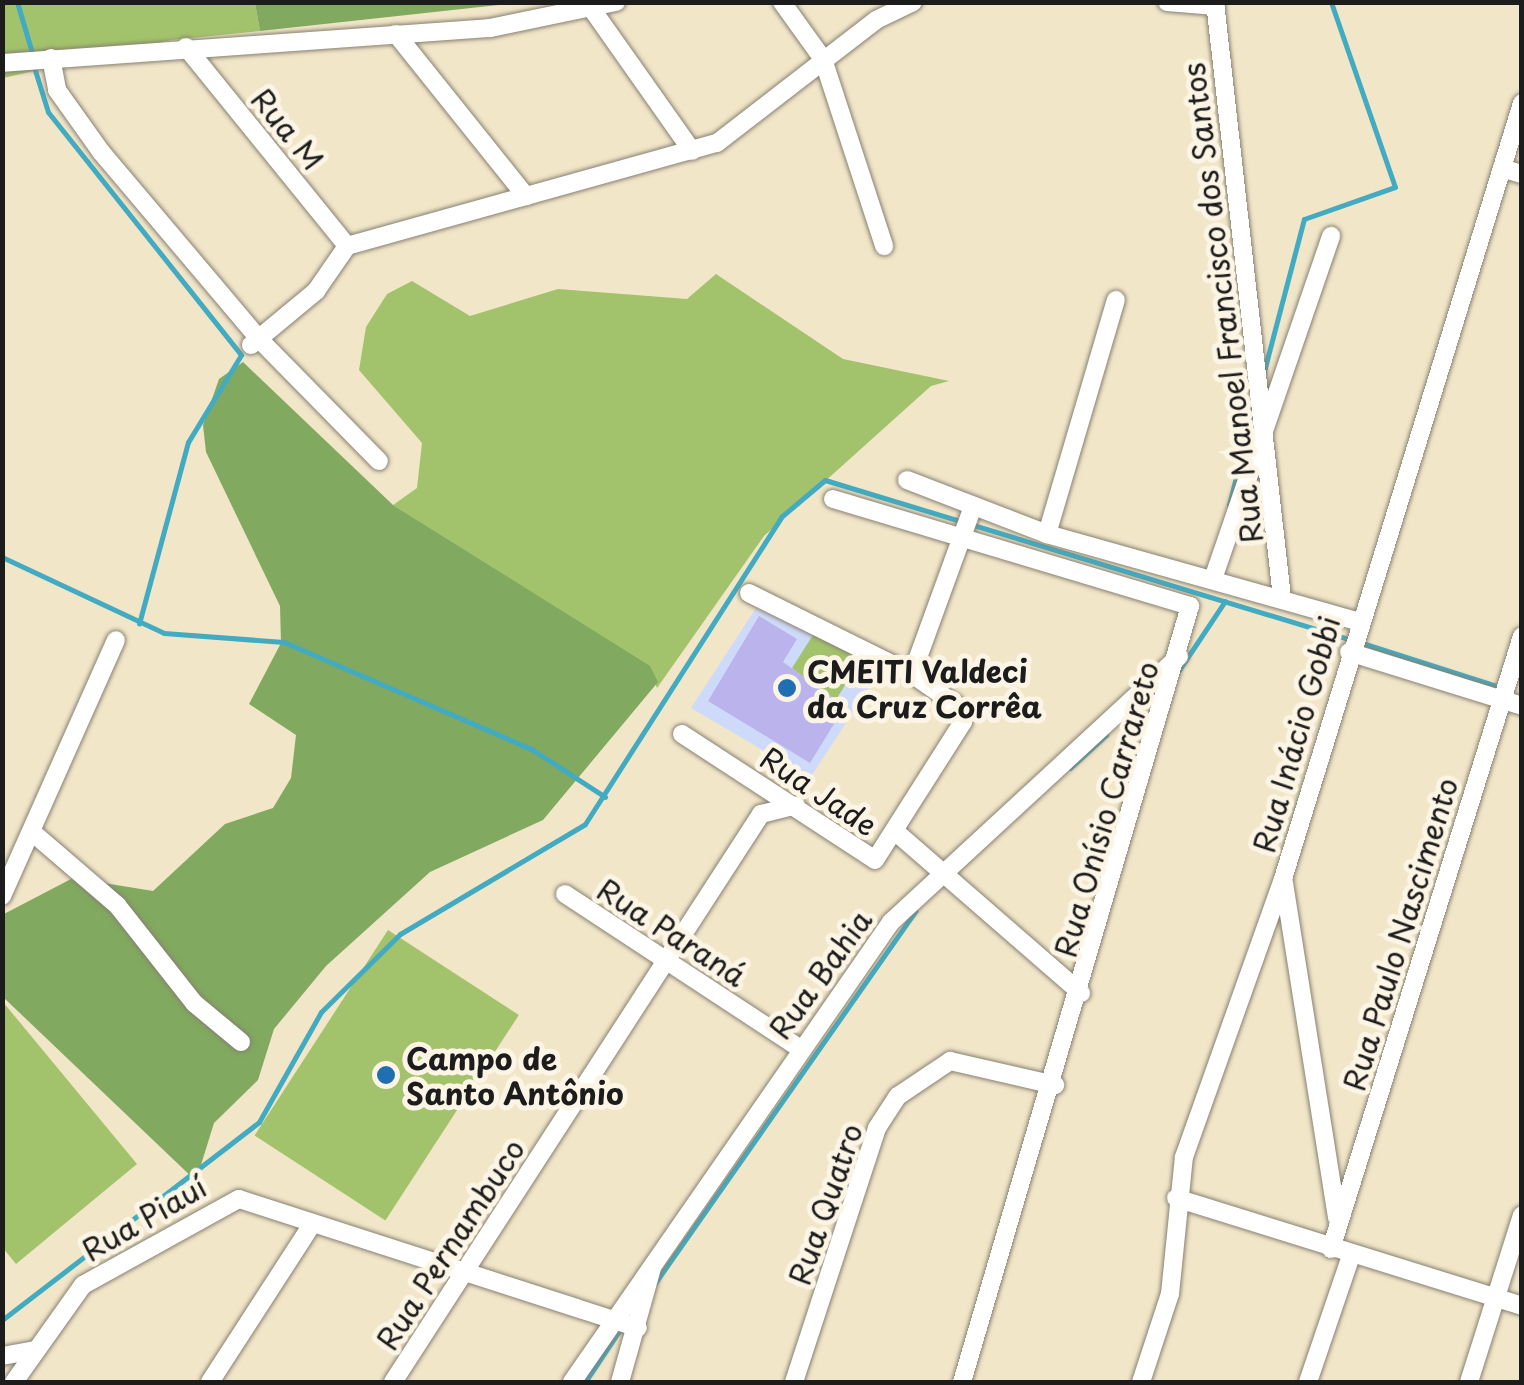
<!DOCTYPE html>
<meta charset="utf-8">
<style>
body{margin:0}
#map{position:relative;width:1524px;height:1385px;overflow:hidden;background:#f2e6c9;font-family:"Playpen Sans",sans-serif}
div>[style]{position:absolute}
[style*='--x']{left:calc(var(--x)*1px);top:calc(var(--y)*1px);width:calc(var(--w)*1px);rotate:calc(var(--a)*1deg)}
.built>*{inset:0;background:#cedafa}
.green>*{inset:0;background:#a2c36b;transform-origin:0 0}
.forest>*{inset:0;background:#81a95f}
.stream>*{height:5px;margin:-2.5px;padding:0 2.5px;transform-origin:2.5px;border-radius:2.5px;background:#42abc1}
.building>*{inset:0;background:#bbb3eb}
.roads{filter:drop-shadow(0 0 2px #878172) drop-shadow(0 0 2px #878172)}
.minor>*{height:18px;margin:-9px;padding:0 9px;transform-origin:9px;border-radius:9px;background:#fff}
.dots>*{width:28px;height:28px;translate:-50% -50%;box-sizing:border-box;border:5px solid #fcf5e5;border-radius:50%}
span{translate:-50% -50%;white-space:nowrap;text-align:center;line-height:1.15;-webkit-text-stroke:10px #fcf5e5;paint-order:stroke}
.street-label{font-size:30px;color:#1c1c1c}
.poi-label{font-size:30px;color:#1c1c1c;font-weight:700}
.left{translate:0 -50%;text-align:left}
.frame{position:absolute;inset:0;border:5px solid #1c1c1c;pointer-events:none}
</style>
<div id="map">
<div class="built">
<i style="clip-path:polygon(756px 608px,882px 668px,810px 778px,691px 708px)"></i>
</div>
<div class="green">
<i style="clip-path:polygon(3px 3px,255px 3px,260px 31px,171px 40px,3px 78px)"></i>
<i style="clip-path:polygon(716px 274px,843px 359px,949px 381px,931px 386px,764px 536px,657px 688px,648px 666px,393px 505px,417px 488px,422px 443px,359px 370px,366px 327px,387px 294px,412px 281px,470px 316px,558px 289px,687px 299px)"></i>
<i style="clip-path:polygon(813px 635px,862px 659px,835px 701px,792px 668px)"></i>
<i style="left:388px;top:930px;width:156px;height:245px;rotate:33deg"></i>
<i style="clip-path:polygon(3px 1002px,137px 1164px,16px 1264px,3px 1248px)"></i>
</div>
<div class="forest">
<i style="clip-path:polygon(255px 3px,255px 2px,517px 3px,260px 31px)"></i>
<i style="clip-path:polygon(243px 362px,393px 505px,650px 666px,658px 682px,543px 820px,430px 872px,326px 966px,274px 1029px,258px 1080px,214px 1123px,196px 1181px,3px 997px,2px 915px,73px 878px,153px 891px,225px 824px,273px 808px,291px 778px,296px 735px,249px 704px,281px 643px,280px 606px,206px 452px,203px 425px,219px 379px)"></i>
</div>
<div class="stream">
<i style="--x:17;--y:2;--w:56;--a:73.5"></i>
<i style="--x:34;--y:67;--w:47;--a:72.7"></i>
<i style="--x:48;--y:112;--w:310;--a:51.5"></i>
<i style="--x:241;--y:355;--w:102;--a:121.3"></i>
<i style="--x:188;--y:442;--w:188;--a:105.1"></i>
<i style="--x:1263;--y:375;--w:161;--a:-75.3"></i>
<i style="--x:1304;--y:219;--w:96;--a:-19.4"></i>
<i style="--x:1395;--y:187;--w:196;--a:-109.1"></i>
<i style="--x:1229;--y:505;--w:99;--a:-76"></i>
<i style="--x:2;--y:557;--w:179;--a:25.1"></i>
<i style="--x:164;--y:633;--w:120;--a:4.3"></i>
<i style="--x:284;--y:642;--w:271;--a:23.4"></i>
<i style="--x:533;--y:750;--w:86;--a:33.1"></i>
<i style="--x:1362;--y:643;--w:145;--a:17.7"></i>
<i style="--x:1175;--y:676;--w:90;--a:-56.3"></i>
<i style="--x:1070;--y:768;--w:49;--a:-42.5"></i>
<i style="--x:655;--y:1283;--w:454;--a:-55"></i>
<i style="--x:2;--y:1320;--w:324;--a:-37.6"></i>
<i style="--x:259;--y:1122;--w:126;--a:-60.6"></i>
<i style="--x:321;--y:1012;--w:111;--a:-44.6"></i>
<i style="--x:400;--y:934;--w:215;--a:-30.7"></i>
<i style="--x:585;--y:824;--w:364;--a:-57.4"></i>
<i style="--x:781;--y:517;--w:57;--a:-40.1"></i>
<i style="--x:825;--y:480;--w:551;--a:16.89"></i>
<i style="--x:585;--y:1382;--w:65;--a:-56.3"></i>
</div>
<div class="building">
<i style="clip-path:polygon(759px 616px,797px 639px,783px 662px,845px 706px,810px 763px,708px 701px)"></i>
</div>
<div class="roads">
<div class="minor">
<i style="--x:782;--y:2;--w:70;--a:54.3"></i>
<i style="--x:823;--y:59;--w:197;--a:71.9"></i>
<i style="--x:1167;--y:2;--w:49;--a:4.7"></i>
<i style="--x:1215;--y:2;--w:599;--a:83.58"></i>
<i style="--x:594;--y:12;--w:170;--a:54.8"></i>
<i style="--x:396;--y:34;--w:208;--a:51.3"></i>
<i style="--x:186;--y:47;--w:256;--a:51"></i>
<i style="--x:51;--y:58;--w:33;--a:79"></i>
<i style="--x:57;--y:90;--w:77;--a:54.5"></i>
<i style="--x:102;--y:153;--w:243;--a:49.8"></i>
<i style="--x:259;--y:339;--w:171;--a:45.5"></i>
<i style="--x:2;--y:63;--w:489;--a:-4.1"></i>
<i style="--x:490;--y:28;--w:129;--a:-11.7"></i>
<i style="--x:1502;--y:168;--w:21;--a:17"></i>
<i style="--x:347;--y:246;--w:384;--a:-15.6"></i>
<i style="--x:717;--y:143;--w:201;--a:-37.7"></i>
<i style="--x:876;--y:20;--w:41;--a:-25.9"></i>
<i style="--x:251;--y:345;--w:85;--a:-39.7"></i>
<i style="--x:316;--y:291;--w:55;--a:-55.4"></i>
<i style="--x:907;--y:480;--w:150;--a:21.1"></i>
<i style="--x:1047;--y:534;--w:322;--a:15.7"></i>
<i style="--x:833;--y:499;--w:373;--a:16.7"></i>
<i style="--x:1190;--y:606;--w:809;--a:106.37"></i>
<i style="--x:1047;--y:534;--w:244;--a:-73.6"></i>
<i style="--x:1213;--y:579;--w:363;--a:-71"></i>
<i style="--x:1349;--y:652;--w:181;--a:17.3"></i>
<i style="--x:912;--y:674;--w:179;--a:-70"></i>
<i style="--x:682;--y:734;--w:230;--a:33.1"></i>
<i style="--x:875;--y:860;--w:164;--a:-57.5"></i>
<i style="--x:963;--y:722;--w:20;--a:-114"></i>
<i style="--x:955;--y:704;--w:52;--a:-145.1"></i>
<i style="--x:912;--y:674;--w:182;--a:-153.6"></i>
<i style="--x:32;--y:832;--w:112;--a:40.7"></i>
<i style="--x:117;--y:905;--w:125;--a:51.8"></i>
<i style="--x:194;--y:1003;--w:61;--a:39.7"></i>
<i style="--x:897;--y:833;--w:244;--a:41"></i>
<i style="--x:1284;--y:883;--w:339;--a:81"></i>
<i style="--x:565;--y:894;--w:280;--a:33.3"></i>
<i style="--x:2;--y:896;--w:280;--a:-66"></i>
<i style="--x:1176;--y:1198;--w:362;--a:17.3"></i>
<i style="--x:1331;--y:1249;--w:642;--a:-72.69"></i>
<i style="--x:2;--y:1356;--w:35;--a:-10"></i>
<i style="--x:14;--y:1382;--w:119;--a:-54.6"></i>
<i style="--x:83;--y:1285;--w:178;--a:-28.9"></i>
<i style="--x:239;--y:1199;--w:419;--a:17.9"></i>
<i style="--x:210;--y:1382;--w:189;--a:-57.1"></i>
<i style="--x:393;--y:1382;--w:677;--a:-57.06"></i>
<i style="--x:761;--y:814;--w:36;--a:-14"></i>
<i style="--x:572;--y:1382;--w:560;--a:-55.26"></i>
<i style="--x:891;--y:922;--w:392;--a:-42.7"></i>
<i style="--x:620;--y:1382;--w:118;--a:-74.3"></i>
<i style="--x:794;--y:1382;--w:267;--a:-71.9"></i>
<i style="--x:877;--y:1128;--w:38;--a:-57"></i>
<i style="--x:898;--y:1096;--w:63;--a:-33.9"></i>
<i style="--x:950;--y:1061;--w:108;--a:12.9"></i>
<i style="--x:1141;--y:1382;--w:93;--a:-71.8"></i>
<i style="--x:1170;--y:1294;--w:138;--a:-84.2"></i>
<i style="--x:1184;--y:1157;--w:295;--a:-70.4"></i>
<i style="--x:1283;--y:879;--w:812;--a:-72.88"></i>
<i style="--x:1308;--y:1382;--w:133;--a:-71.2"></i>
<i style="--x:1469;--y:1382;--w:175;--a:-72.4"></i>
</div>
</div>
<div class="dots">
<i style="left:787px;top:688px;background:#1f6fb2"></i>
<i style="left:386px;top:1075px;background:#1f6fb2"></i>
</div>
<div class="street-label">
<span style="left:288px;top:129px;rotate:51deg">Rua M</span>
<span style="left:1222px;top:303px;rotate:-97deg">Rua Manoel Francisco dos Santos</span>
<span style="left:1296px;top:734px;rotate:-74deg">Rua Inácio Gobbi</span>
<span style="left:819px;top:791px;rotate:34deg">Rua Jade</span>
<span style="left:1106px;top:809px;rotate:-74deg">Rua Onísio Carrareto</span>
<span style="left:672px;top:932px;rotate:33deg">Rua Paraná</span>
<span style="left:1400px;top:934px;rotate:-73deg">Rua Paulo Nascimento</span>
<span style="left:820px;top:974px;rotate:-54deg">Rua Bahia</span>
<span style="left:825px;top:1204px;rotate:-71deg">Rua Quatro</span>
<span style="left:144px;top:1218px;rotate:-30deg">Rua Piauí</span>
<span style="left:450px;top:1244px;rotate:-57deg">Rua Pernambuco</span>
</div>
<div class="poi-label">
<span class="left" style="left:807px;top:688px">CMEITI Valdeci<br>da Cruz Corrêa</span>
<span class="left" style="left:406px;top:1075px">Campo de<br>Santo Antônio</span>
</div>
<div class="frame"></div>
</div>
